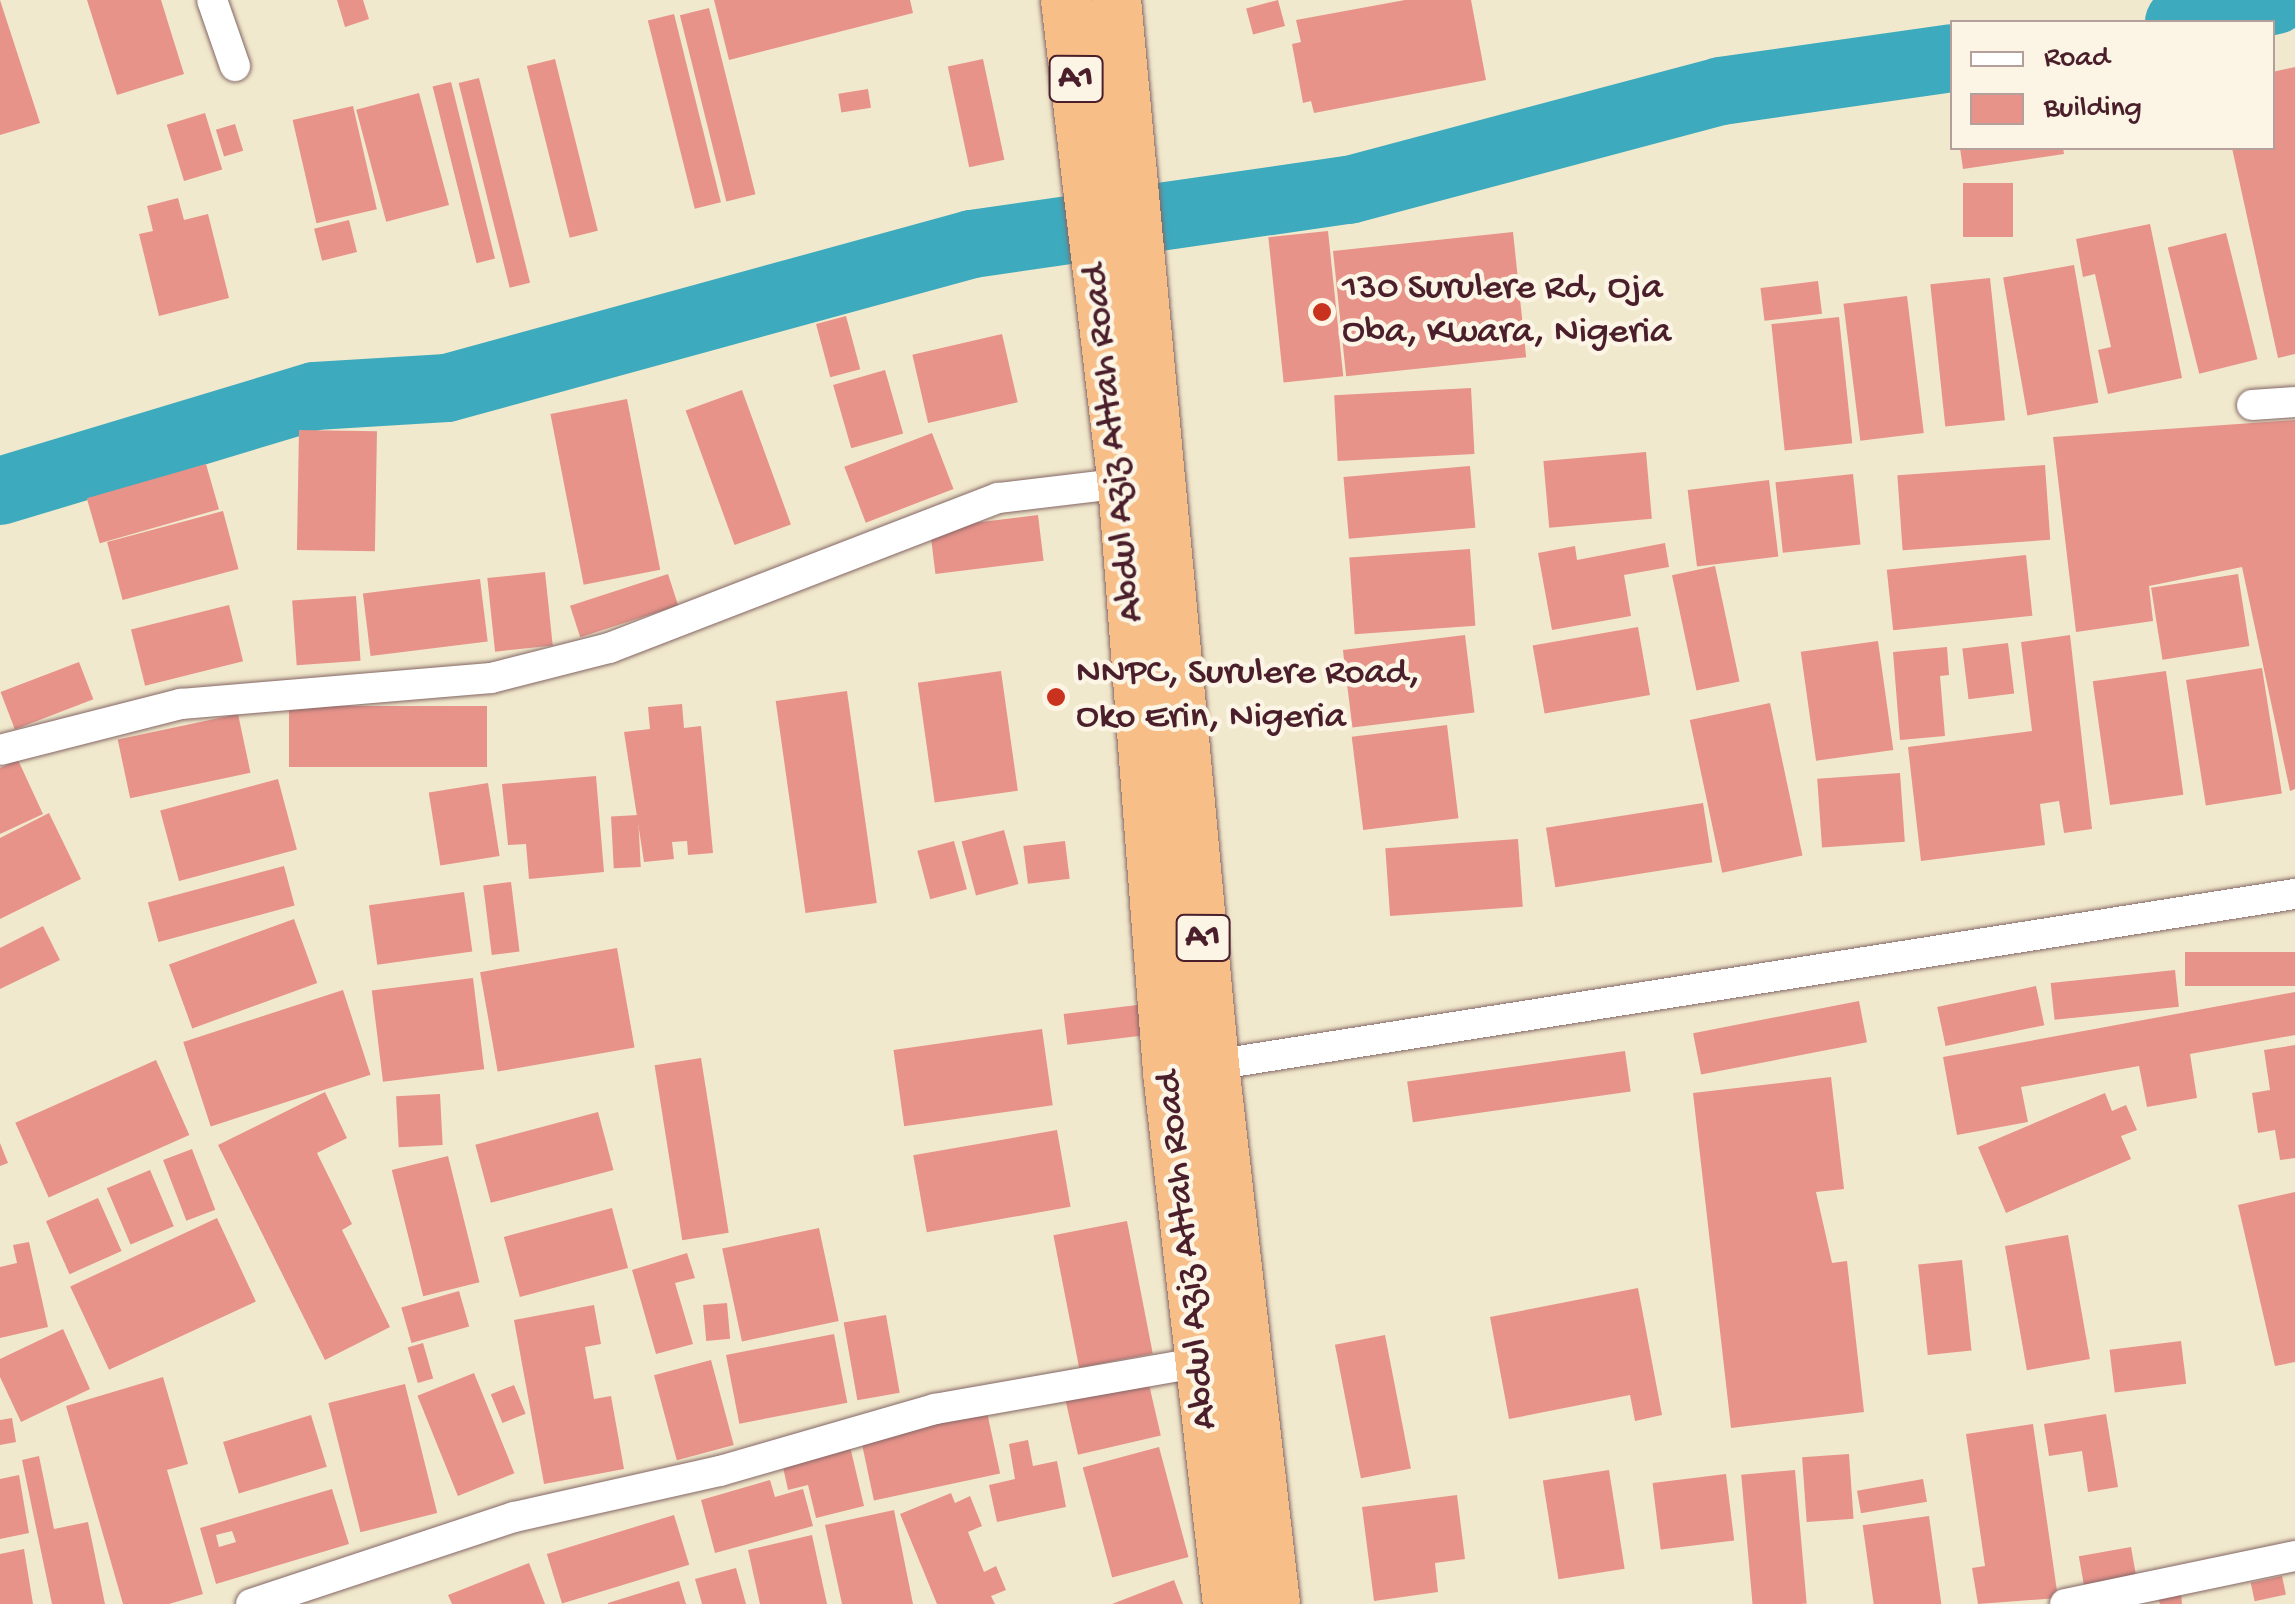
<!DOCTYPE html>
<style>
body{margin:0}
#map{position:relative;width:2295px;height:1604px;overflow:hidden;background:#f1e9cd;font-family:"Gochi Hand",sans-serif}
div>[style]{position:absolute}
[style*='--x']{left:calc(var(--x)*1px);top:calc(var(--y)*1px);width:calc(var(--w)*1px);rotate:calc(var(--a)*1deg)}
.river>*{height:68px;margin:-34px;padding:0 34px;transform-origin:34px;border-radius:34px;background:#3eaabd}
.building>*{inset:0;background:#e7938a;transform-origin:0 0}
.roads{filter:drop-shadow(0 0 2px #846664) drop-shadow(0 0 2px #846664)}
.minor>*{height:30px;margin:-15px;padding:0 15px;transform-origin:15px;border-radius:15px;background:#fff}
.trunk>*{height:50px;margin:-25px;padding:0 25px;transform-origin:25px;border-radius:25px;background:#f7be87}
.dots>*{width:28px;height:28px;translate:-50% -50%;box-sizing:border-box;border:5px solid #fcf5e5;border-radius:50%}
span{translate:-50% -50%;white-space:nowrap;text-align:center;line-height:1.15;-webkit-text-stroke:9px #fcf5e5;paint-order:stroke}
.shield-label span{padding:2px 8px;background:#fcf5e5;border:2px solid;border-radius:8px;-webkit-text-stroke-width:0}
.shield-label{font-size:35px;color:#4a1f2b;font-weight:700}
.poi-label{font-size:38px;color:#4a1f2b}
.left{translate:0 -50%;text-align:left}
.street-label{font-size:38px;color:#4a1f2b}
.legend{position:absolute;left:1950px;top:20px;width:325px;height:130px;box-sizing:border-box;background:#fcf5e5;border:2px solid #b59f9b;margin:0;padding:12px 18px;list-style:none;font-size:30px;color:#4a1f2b}
.legend li{display:flex;align-items:center;gap:20px;height:50px}
.legend b{width:50px;border:2px solid #b59f9b}
</style>
<div id="map">
<div class="river">
<i style="--x:2179;--y:22;--w:99;--a:-12.8"></i>
<i style="--x:0;--y:491;--w:329;--a:-16.8"></i>
<i style="--x:315;--y:396;--w:132;--a:-3.5"></i>
<i style="--x:447;--y:388;--w:544;--a:-15.34"></i>
<i style="--x:972;--y:244;--w:381;--a:-8.2"></i>
<i style="--x:1349;--y:190;--w:385;--a:-14.9"></i>
<i style="--x:1721;--y:91;--w:233;--a:-8.1"></i>
</div>
<div class="building">
<i style="clip-path:polygon(0 0,40px 123px,0 135px)"></i>
<i style="clip-path:polygon(87px 0,161px 0,184px 74px,117px 95px)"></i>
<i style="clip-path:polygon(337px 0,363px 0,369px 19px,345px 27px)"></i>
<i style="clip-path:polygon(714px 0,910px 0,913px 13px,729px 60px)"></i>
<i style="left:1278px;top:0;width:27px;height:33px;rotate:75deg"></i>
<i style="clip-path:polygon(1405px 0,1471px 0,1486px 80px,1314px 113px,1311px 101px,1303px 103px,1292px 44px,1301px 42px,1296px 20px)"></i>
<i style="left:709px;top:8px;width:192px;height:30px;rotate:76deg"></i>
<i style="left:674px;top:14px;width:194px;height:27px;rotate:76deg"></i>
<i style="left:555px;top:59px;width:177px;height:29px;rotate:76deg"></i>
<i style="left:983px;top:59px;width:103px;height:36px;rotate:78deg"></i>
<i style="clip-path:polygon(2295px 67px,2295px 354px,2278px 358px,2232px 148px,2272px 148px,2272px 72px)"></i>
<i style="left:479px;top:78px;width:211px;height:21px;rotate:76deg"></i>
<i style="left:451px;top:82px;width:182px;height:19px;rotate:76deg"></i>
<i style="left:868px;top:89px;width:19px;height:30px;rotate:81deg"></i>
<i style="left:419px;top:93px;width:116px;height:65px;rotate:75deg"></i>
<i style="left:353px;top:106px;width:106px;height:62px;rotate:77deg"></i>
<i style="left:205px;top:113px;width:59px;height:40px;rotate:73deg"></i>
<i style="left:235px;top:124px;width:28px;height:20px;rotate:73deg"></i>
<i style="clip-path:polygon(1960px 148px,2063px 148px,2064px 154px,1963px 169px)"></i>
<i style="left:1963px;top:183px;width:50px;height:54px"></i>
<i style="clip-path:polygon(178px 198px,184px 220px,208px 214px,229px 298px,159px 316px,139px 234px,153px 231px,147px 206px)"></i>
<i style="left:349px;top:220px;width:33px;height:36px;rotate:76deg"></i>
<i style="clip-path:polygon(2150px 224px,2182px 378px,2108px 394px,2098px 350px,2111px 347px,2095px 274px,2083px 277px,2076px 239px)"></i>
<i style="left:1328px;top:231px;width:146px;height:60px;rotate:84deg"></i>
<i style="left:1513px;top:232px;width:126px;height:181px;rotate:84deg"></i>
<i style="left:2226px;top:233px;width:130px;height:60px;rotate:76deg"></i>
<i style="left:2074px;top:265px;width:140px;height:72px;rotate:80deg"></i>
<i style="left:1990px;top:278px;width:143px;height:60px;rotate:84deg"></i>
<i style="left:1818px;top:281px;width:33px;height:58px;rotate:83deg"></i>
<i style="left:1907px;top:296px;width:138px;height:64px;rotate:83deg"></i>
<i style="left:846px;top:316px;width:55px;height:31px;rotate:75deg"></i>
<i style="left:1839px;top:317px;width:127px;height:68px;rotate:84deg"></i>
<i style="left:1002px;top:334px;width:70px;height:92px;rotate:77deg"></i>
<i style="left:885px;top:370px;width:66px;height:54px;rotate:74deg"></i>
<i style="left:1471px;top:388px;width:66px;height:137px;rotate:87deg"></i>
<i style="left:742px;top:390px;width:143px;height:60px;rotate:70deg"></i>
<i style="left:627px;top:399px;width:174px;height:78px;rotate:79deg"></i>
<i style="clip-path:polygon(2295px 420px,2295px 789px,2290px 791px,2242px 567px,2149px 586px,2153px 621px,2076px 632px,2053px 437px)"></i>
<i style="left:299px;top:430px;width:78px;height:120px;rotate:1deg"></i>
<i style="left:932px;top:433px;width:60px;height:94px;rotate:69deg"></i>
<i style="left:1646px;top:452px;width:67px;height:103px;rotate:85deg"></i>
<i style="left:206px;top:464px;width:47px;height:124px;rotate:74deg"></i>
<i style="left:2045px;top:465px;width:75px;height:148px;rotate:86deg"></i>
<i style="left:1470px;top:466px;width:62px;height:127px;rotate:85deg"></i>
<i style="left:1853px;top:474px;width:71px;height:78px;rotate:84deg"></i>
<i style="left:1769px;top:480px;width:77px;height:82px;rotate:83deg"></i>
<i style="left:223px;top:511px;width:60px;height:120px;rotate:75deg"></i>
<i style="left:1038px;top:515px;width:46px;height:109px;rotate:83deg"></i>
<i style="clip-path:polygon(1665px 543px,1669px 567px,1624px 575px,1631px 616px,1552px 630px,1538px 553px,1575px 546px,1577px 560px)"></i>
<i style="left:1470px;top:549px;width:77px;height:121px;rotate:86deg"></i>
<i style="left:2026px;top:555px;width:61px;height:140px;rotate:84deg"></i>
<i style="left:1715px;top:566px;width:118px;height:44px;rotate:78deg"></i>
<i style="left:545px;top:572px;width:74px;height:58px;rotate:84deg"></i>
<i style="left:668px;top:574px;width:33px;height:103px;rotate:72deg"></i>
<i style="left:2238px;top:574px;width:73px;height:88px;rotate:81deg"></i>
<i style="left:480px;top:579px;width:63px;height:118px;rotate:83deg"></i>
<i style="left:356px;top:596px;width:65px;height:64px;rotate:86deg"></i>
<i style="left:229px;top:605px;width:58px;height:101px;rotate:76deg"></i>
<i style="left:1638px;top:627px;width:69px;height:107px;rotate:80deg"></i>
<i style="left:1465px;top:635px;width:78px;height:123px;rotate:83deg"></i>
<i style="clip-path:polygon(2070px 635px,2092px 829px,2064px 833px,2059px 801px,2040px 804px,2045px 845px,1921px 861px,1908px 747px,2032px 731px,2021px 642px)"></i>
<i style="left:1878px;top:641px;width:110px;height:78px;rotate:82deg"></i>
<i style="left:2008px;top:643px;width:51px;height:46px;rotate:83deg"></i>
<i style="clip-path:polygon(1947px 647px,1949px 675px,1940px 676px,1945px 736px,1900px 740px,1893px 652px)"></i>
<i style="left:79px;top:662px;width:40px;height:84px;rotate:69deg"></i>
<i style="left:2262px;top:668px;width:127px;height:77px;rotate:81deg"></i>
<i style="left:1001px;top:671px;width:121px;height:84px;rotate:82deg"></i>
<i style="left:2166px;top:671px;width:125px;height:74px;rotate:82deg"></i>
<i style="left:847px;top:691px;width:214px;height:72px;rotate:82deg"></i>
<i style="left:1770px;top:703px;width:156px;height:82px;rotate:78deg"></i>
<i style="clip-path:polygon(682px 704px,684px 728px,701px 726px,713px 853px,688px 855px,687px 841px,672px 842px,674px 859px,644px 862px,624px 732px,650px 729px,648px 707px)"></i>
<i style="left:487px;top:706px;width:61px;height:198px;rotate:90deg"></i>
<i style="left:238px;top:714px;width:60px;height:123px;rotate:78deg"></i>
<i style="left:1447px;top:725px;width:94px;height:96px;rotate:83deg"></i>
<i style="clip-path:polygon(18px 760px,43px 814px,0 834px,0 768px)"></i>
<i style="left:1900px;top:773px;width:69px;height:83px;rotate:86deg"></i>
<i style="clip-path:polygon(596px 776px,604px 872px,529px 879px,526px 844px,508px 845px,502px 784px)"></i>
<i style="left:278px;top:779px;width:73px;height:122px;rotate:75deg"></i>
<i style="left:488px;top:783px;width:74px;height:60px;rotate:81deg"></i>
<i style="left:1703px;top:803px;width:60px;height:159px;rotate:81deg"></i>
<i style="clip-path:polygon(49px 813px,81px 879px,0 919px,0 838px)"></i>
<i style="left:638px;top:815px;width:52px;height:27px;rotate:87deg"></i>
<i style="left:1004px;top:830px;width:56px;height:44px;rotate:75deg"></i>
<i style="left:1518px;top:839px;width:68px;height:133px;rotate:86deg"></i>
<i style="left:954px;top:841px;width:50px;height:38px;rotate:75deg"></i>
<i style="left:1065px;top:841px;width:38px;height:42px;rotate:83deg"></i>
<i style="left:284px;top:866px;width:41px;height:141px;rotate:75deg"></i>
<i style="left:511px;top:882px;width:70px;height:28px;rotate:83deg"></i>
<i style="left:464px;top:892px;width:60px;height:96px;rotate:82deg"></i>
<i style="left:294px;top:919px;width:68px;height:133px;rotate:70deg"></i>
<i style="clip-path:polygon(43px 926px,60px 960px,0 989px,0 948px)"></i>
<i style="left:617px;top:948px;width:101px;height:139px;rotate:80deg"></i>
<i style="left:2295px;top:952px;width:34px;height:110px;rotate:90deg"></i>
<i style="left:2175px;top:970px;width:37px;height:125px;rotate:84deg"></i>
<i style="left:473px;top:978px;width:92px;height:102px;rotate:83deg"></i>
<i style="left:2036px;top:986px;width:40px;height:101px;rotate:78deg"></i>
<i style="left:343px;top:990px;width:89px;height:168px;rotate:72deg"></i>
<i style="clip-path:polygon(2295px 992px,2295px 1035px,2190px 1054px,2197px 1098px,2147px 1107px,2139px 1066px,2021px 1087px,2028px 1122px,1957px 1135px,1943px 1057px)"></i>
<i style="left:1859px;top:1001px;width:42px;height:169px;rotate:79deg"></i>
<i style="left:1145px;top:1004px;width:31px;height:82px;rotate:83deg"></i>
<i style="left:1042px;top:1029px;width:77px;height:150px;rotate:82deg"></i>
<i style="clip-path:polygon(2295px 1045px,2295px 1158px,2280px 1160px,2275px 1130px,2258px 1133px,2252px 1093px,2270px 1090px,2264px 1050px)"></i>
<i style="left:1625px;top:1051px;width:41px;height:220px;rotate:82deg"></i>
<i style="left:701px;top:1058px;width:177px;height:47px;rotate:81deg"></i>
<i style="left:156px;top:1060px;width:82px;height:154px;rotate:66deg"></i>
<i style="clip-path:polygon(1831px 1077px,1844px 1189px,1816px 1192px,1832px 1263px,1847px 1261px,1864px 1412px,1731px 1428px,1693px 1093px)"></i>
<i style="clip-path:polygon(325px 1092px,347px 1138px,317px 1153px,352px 1224px,342px 1230px,390px 1327px,325px 1360px,218px 1145px)"></i>
<i style="clip-path:polygon(2105px 1093px,2112px 1111px,2126px 1105px,2137px 1130px,2121px 1136px,2131px 1159px,2006px 1213px,1978px 1147px)"></i>
<i style="left:440px;top:1094px;width:51px;height:44px;rotate:87deg"></i>
<i style="left:598px;top:1112px;width:60px;height:127px;rotate:75deg"></i>
<i style="left:1057px;top:1130px;width:78px;height:146px;rotate:80deg"></i>
<i style="clip-path:polygon(0 1143px,8px 1163px,0 1166px)"></i>
<i style="left:192px;top:1149px;width:65px;height:31px;rotate:69deg"></i>
<i style="left:448px;top:1156px;width:130px;height:58px;rotate:76deg"></i>
<i style="left:150px;top:1170px;width:61px;height:47px;rotate:67deg"></i>
<i style="clip-path:polygon(2295px 1192px,2295px 1362px,2275px 1366px,2238px 1205px)"></i>
<i style="left:98px;top:1198px;width:58px;height:57px;rotate:66deg"></i>
<i style="left:612px;top:1208px;width:62px;height:112px;rotate:75deg"></i>
<i style="left:217px;top:1218px;width:92px;height:162px;rotate:65deg"></i>
<i style="left:1127px;top:1221px;width:135px;height:75px;rotate:79deg"></i>
<i style="left:819px;top:1228px;width:95px;height:99px;rotate:78deg"></i>
<i style="left:2068px;top:1235px;width:126px;height:64px;rotate:80deg"></i>
<i style="clip-path:polygon(29px 1242px,48px 1327px,0 1338px,0 1267px,17px 1263px,13px 1245px)"></i>
<i style="clip-path:polygon(687px 1253px,695px 1278px,675px 1283px,693px 1344px,656px 1354px,632px 1270px)"></i>
<i style="left:1962px;top:1260px;width:91px;height:44px;rotate:84deg"></i>
<i style="clip-path:polygon(1638px 1288px,1662px 1415px,1635px 1421px,1630px 1395px,1509px 1419px,1490px 1317px)"></i>
<i style="left:459px;top:1291px;width:37px;height:60px;rotate:74deg"></i>
<i style="left:727px;top:1303px;width:36px;height:24px;rotate:85deg"></i>
<i style="clip-path:polygon(594px 1305px,601px 1344px,585px 1347px,594px 1399px,611px 1396px,624px 1469px,544px 1484px,514px 1320px)"></i>
<i style="left:886px;top:1315px;width:79px;height:43px;rotate:80deg"></i>
<i style="clip-path:polygon(63px 1329px,90px 1389px,21px 1422px,0 1377px,0 1359px)"></i>
<i style="left:834px;top:1334px;width:70px;height:110px;rotate:79deg"></i>
<i style="left:1385px;top:1335px;width:136px;height:51px;rotate:79deg"></i>
<i style="left:2181px;top:1341px;width:43px;height:72px;rotate:83deg"></i>
<i style="left:423px;top:1343px;width:37px;height:16px;rotate:74deg"></i>
<i style="left:711px;top:1360px;width:88px;height:59px;rotate:75deg"></i>
<i style="left:474px;top:1373px;width:108px;height:61px;rotate:68deg"></i>
<i style="clip-path:polygon(163px 1377px,188px 1464px,167px 1470px,203px 1594px,169px 1604px,123px 1604px,66px 1406px)"></i>
<i style="left:1148px;top:1380px;width:57px;height:85px;rotate:77deg"></i>
<i style="left:405px;top:1384px;width:133px;height:79px;rotate:76deg"></i>
<i style="left:514px;top:1385px;width:31px;height:25px;rotate:68deg"></i>
<i style="left:987px;top:1412px;width:63px;height:129px;rotate:78deg"></i>
<i style="clip-path:polygon(2106px 1414px,2118px 1487px,2088px 1492px,2082px 1451px,2049px 1456px,2044px 1424px)"></i>
<i style="left:311px;top:1415px;width:54px;height:92px;rotate:73deg"></i>
<i style="clip-path:polygon(12px 1418px,16px 1442px,0 1445px,0 1420px)"></i>
<i style="clip-path:polygon(2033px 1424px,2058px 1598px,1978px 1604px,1972px 1568px,1985px 1566px,1966px 1434px)"></i>
<i style="clip-path:polygon(1028px 1440px,1033px 1466px,1057px 1461px,1066px 1507px,997px 1522px,989px 1485px,1015px 1479px,1009px 1444px)"></i>
<i style="clip-path:polygon(849px 1442px,864px 1506px,816px 1518px,808px 1485px,788px 1490px,781px 1458px)"></i>
<i style="left:1159px;top:1447px;width:114px;height:79px;rotate:75deg"></i>
<i style="left:1849px;top:1454px;width:65px;height:47px;rotate:86deg"></i>
<i style="clip-path:polygon(39px 1456px,54px 1529px,88px 1522px,105px 1604px,52px 1604px,22px 1460px)"></i>
<i style="left:1609px;top:1470px;width:100px;height:67px;rotate:81deg"></i>
<i style="left:1795px;top:1470px;width:134px;height:54px;rotate:85deg"></i>
<i style="left:1726px;top:1474px;width:67px;height:74px;rotate:83deg"></i>
<i style="clip-path:polygon(19px 1475px,29px 1533px,0 1539px,0 1479px)"></i>
<i style="left:1923px;top:1479px;width:23px;height:67px;rotate:80deg"></i>
<i style="clip-path:polygon(770px 1480px,775px 1497px,803px 1489px,813px 1526px,715px 1553px,701px 1500px)"></i>
<i style="clip-path:polygon(evenodd,332px 1489px,349px 1544px,216px 1584px,200px 1528px,332px 1489px,232px 1531px,236px 1542px,219px 1547px,216px 1535px,232px 1531px)"></i>
<i style="clip-path:polygon(951px 1493px,955px 1503px,970px 1496px,982px 1526px,968px 1532px,984px 1572px,996px 1566px,1006px 1590px,991px 1596px,995px 1604px,937px 1604px,900px 1514px)"></i>
<i style="clip-path:polygon(1457px 1495px,1465px 1559px,1435px 1563px,1438px 1592px,1374px 1601px,1362px 1507px)"></i>
<i style="clip-path:polygon(894px 1510px,913px 1604px,842px 1604px,825px 1525px)"></i>
<i style="left:674px;top:1515px;width:52px;height:133px;rotate:73deg"></i>
<i style="left:1929px;top:1516px;width:89px;height:67px;rotate:82deg"></i>
<i style="clip-path:polygon(812px 1535px,827px 1604px,760px 1604px,748px 1550px)"></i>
<i style="left:2131px;top:1547px;width:29px;height:53px;rotate:80deg"></i>
<i style="clip-path:polygon(24px 1549px,33px 1604px,0 1604px,0 1554px)"></i>
<i style="clip-path:polygon(529px 1563px,545px 1604px,452px 1604px,448px 1595px)"></i>
<i style="clip-path:polygon(736px 1568px,746px 1604px,702px 1604px,695px 1579px)"></i>
<i style="left:2282px;top:1576px;width:19px;height:32px;rotate:78deg"></i>
<i style="clip-path:polygon(1174px 1580px,1183px 1604px,1112px 1604px)"></i>
<i style="clip-path:polygon(679px 1581px,686px 1604px,608px 1604px,608px 1603px)"></i>
<i style="clip-path:polygon(2181px 1594px,2182px 1604px,2160px 1604px,2158px 1598px)"></i>
</div>
<div class="roads">
<div class="minor">
<i style="--x:212;--y:0;--w:70;--a:70.8"></i>
<i style="--x:2252;--y:405;--w:43;--a:-4"></i>
<i style="--x:0;--y:750;--w:187;--a:-14.3"></i>
<i style="--x:181;--y:704;--w:311;--a:-4.8"></i>
<i style="--x:491;--y:678;--w:122;--a:-14.3"></i>
<i style="--x:609;--y:648;--w:417;--a:-21.1"></i>
<i style="--x:998;--y:498;--w:126;--a:-6.8"></i>
<i style="--x:1201;--y:1067;--w:1108;--a:-8.99"></i>
<i style="--x:251;--y:1604;--w:277;--a:-18.3"></i>
<i style="--x:514;--y:1517;--w:211;--a:-12.6"></i>
<i style="--x:720;--y:1471;--w:224;--a:-16.1"></i>
<i style="--x:935;--y:1409;--w:270;--a:-10"></i>
<i style="--x:2065;--y:1604;--w:235;--a:-11.8"></i>
</div>
<div class="trunk">
<i style="--x:1066;--y:0;--w:486;--a:83.3"></i>
<i style="--x:1123;--y:483;--w:591;--a:85.63"></i>
<i style="--x:1168;--y:1072;--w:535;--a:83.57"></i>
<i style="--x:1116;--y:0;--w:1069;--a:84.74"></i>
<i style="--x:1214;--y:1065;--w:542;--a:83.54"></i>
</div>
</div>
<div class="dots">
<i style="left:1322px;top:312px;background:#c8321e"></i>
<i style="left:1056px;top:697px;background:#c8321e"></i>
</div>
<div class="shield-label">
<span style="left:1076px;top:79px">A1</span>
<span style="left:1203px;top:938px">A1</span>
</div>
<div class="poi-label">
<span class="left" style="left:1342px;top:312px">130 Surulere Rd, Oja<br>Oba, Kwara, Nigeria</span>
<span class="left" style="left:1076px;top:697px">NNPC, Surulere Road,<br>Oko Erin, Nigeria</span>
</div>
<div class="street-label">
<span style="left:1115px;top:443px;rotate:-96deg">Abdul Aziz Attah Road</span>
<span style="left:1189px;top:1250px;rotate:-96deg">Abdul Aziz Attah Road</span>
</div>
<ul class="legend">
<li><b style="height:12px;background:#fff"></b>Road</li>
<li><b style="height:28px;background:#e7938a"></b>Building</li>
</ul>
</div>
